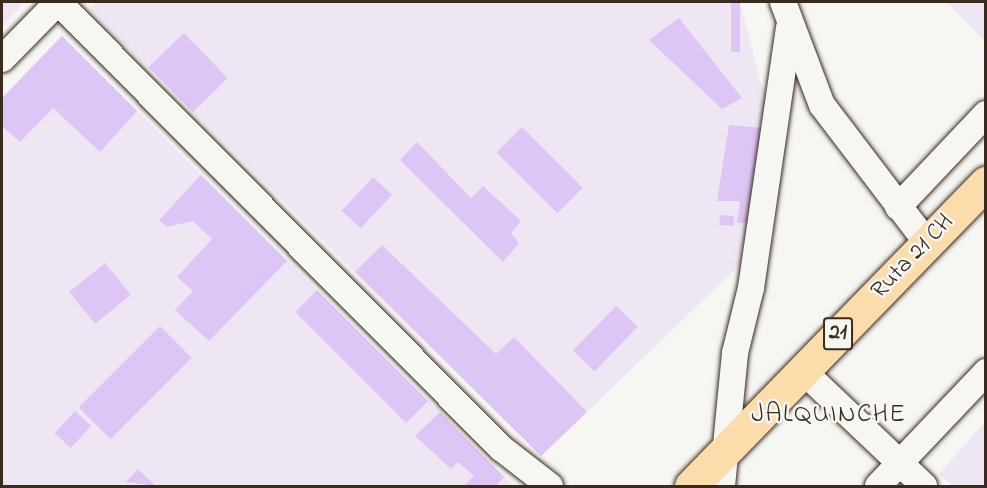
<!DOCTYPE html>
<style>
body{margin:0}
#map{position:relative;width:987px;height:488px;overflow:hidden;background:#f6f6f2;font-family:"Indie Flower",sans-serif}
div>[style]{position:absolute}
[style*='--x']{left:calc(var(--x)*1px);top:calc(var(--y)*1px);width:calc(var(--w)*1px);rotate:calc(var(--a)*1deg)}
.built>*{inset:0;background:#eee7f3}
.building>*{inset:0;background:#ddc5f5;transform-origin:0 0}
.roads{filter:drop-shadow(0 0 2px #3b2a1e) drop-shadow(0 0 2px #3b2a1e)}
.minor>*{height:26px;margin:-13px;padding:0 13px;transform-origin:13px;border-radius:13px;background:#f6f6f2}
.highway>*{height:33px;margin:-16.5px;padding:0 16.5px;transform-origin:16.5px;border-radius:16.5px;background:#faddab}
span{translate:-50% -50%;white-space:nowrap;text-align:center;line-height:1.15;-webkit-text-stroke:5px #f6f6f2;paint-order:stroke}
.shield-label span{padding:2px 4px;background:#f6f6f2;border:2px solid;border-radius:4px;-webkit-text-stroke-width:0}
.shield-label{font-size:22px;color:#3b2a1e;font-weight:700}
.street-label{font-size:24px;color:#3b2a1e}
.neighbourhood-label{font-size:26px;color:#3b2a1e;letter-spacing:1.5px}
.frame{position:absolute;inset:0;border:3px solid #3b2a1e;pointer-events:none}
</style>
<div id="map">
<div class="built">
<i style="clip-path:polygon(2px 2px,25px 2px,2px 26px)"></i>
<i style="clip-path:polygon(96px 2px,740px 2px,761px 84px,778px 118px,747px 258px,541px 456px,89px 9px)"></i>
<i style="clip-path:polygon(947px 2px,985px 2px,985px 42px)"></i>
<i style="clip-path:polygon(62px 36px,514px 486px,2px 486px,2px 98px)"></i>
<i style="clip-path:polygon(985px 422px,985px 486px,953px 486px,939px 474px)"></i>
</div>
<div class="building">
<i style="left:731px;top:2px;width:9px;height:50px"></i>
<i style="clip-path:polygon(679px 18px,742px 98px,722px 109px,649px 40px)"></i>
<i style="left:184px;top:33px;width:63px;height:49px;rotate:46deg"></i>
<i style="clip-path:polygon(62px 36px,137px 111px,100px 152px,53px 108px,20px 142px,2px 126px,2px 98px)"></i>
<i style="clip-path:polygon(729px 125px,763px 128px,750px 223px,737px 223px,740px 201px,717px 201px)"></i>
<i style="left:522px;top:127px;width:86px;height:36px;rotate:45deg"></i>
<i style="clip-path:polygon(417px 142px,471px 198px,483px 186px,521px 221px,511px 233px,519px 243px,503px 262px,400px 160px)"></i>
<i style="clip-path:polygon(201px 175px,287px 261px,209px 341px,175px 310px,193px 291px,177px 277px,212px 239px,193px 221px,167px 227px,159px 220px)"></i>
<i style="left:373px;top:177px;width:26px;height:46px;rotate:43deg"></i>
<i style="left:720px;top:215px;width:14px;height:10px;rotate:4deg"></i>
<i style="clip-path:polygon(382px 245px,496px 354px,514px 337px,587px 412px,541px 456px,355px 272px)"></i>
<i style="left:105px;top:263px;width:41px;height:46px;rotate:51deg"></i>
<i style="left:317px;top:290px;width:157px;height:31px;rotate:45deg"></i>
<i style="left:616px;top:306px;width:30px;height:62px;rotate:44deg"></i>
<i style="left:160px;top:326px;width:45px;height:115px;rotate:45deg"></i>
<i style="left:75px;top:411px;width:22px;height:30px;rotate:43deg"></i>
<i style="clip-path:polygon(440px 412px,504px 477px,496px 486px,464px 486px,474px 476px,458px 462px,451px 469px,415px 436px)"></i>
<i style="clip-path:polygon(138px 469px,156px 486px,126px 482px)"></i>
</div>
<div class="roads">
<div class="minor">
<i style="--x:58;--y:2;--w:629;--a:45.19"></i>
<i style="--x:501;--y:448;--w:62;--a:37.8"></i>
<i style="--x:783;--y:2;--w:110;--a:69.3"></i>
<i style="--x:822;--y:105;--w:173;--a:52.7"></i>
<i style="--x:2;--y:59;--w:80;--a:-45.5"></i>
<i style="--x:898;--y:207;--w:128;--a:-46.6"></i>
<i style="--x:803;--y:371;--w:167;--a:43.5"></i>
<i style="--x:722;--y:486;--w:134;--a:-84.4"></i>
<i style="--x:735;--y:353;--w:67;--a:-76.2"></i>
<i style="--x:751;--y:288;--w:263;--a:-81.7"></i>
<i style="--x:878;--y:486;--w:157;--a:-46.5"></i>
</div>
<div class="highway">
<i style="--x:691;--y:486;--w:423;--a:-45.8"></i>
</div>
</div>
<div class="shield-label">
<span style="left:838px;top:334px">21</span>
</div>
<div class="street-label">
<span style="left:913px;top:257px;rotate:-46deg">Ruta 21 CH</span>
</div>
<div class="neighbourhood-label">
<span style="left:829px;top:416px">JALQUINCHE</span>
</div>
<div class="frame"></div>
</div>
